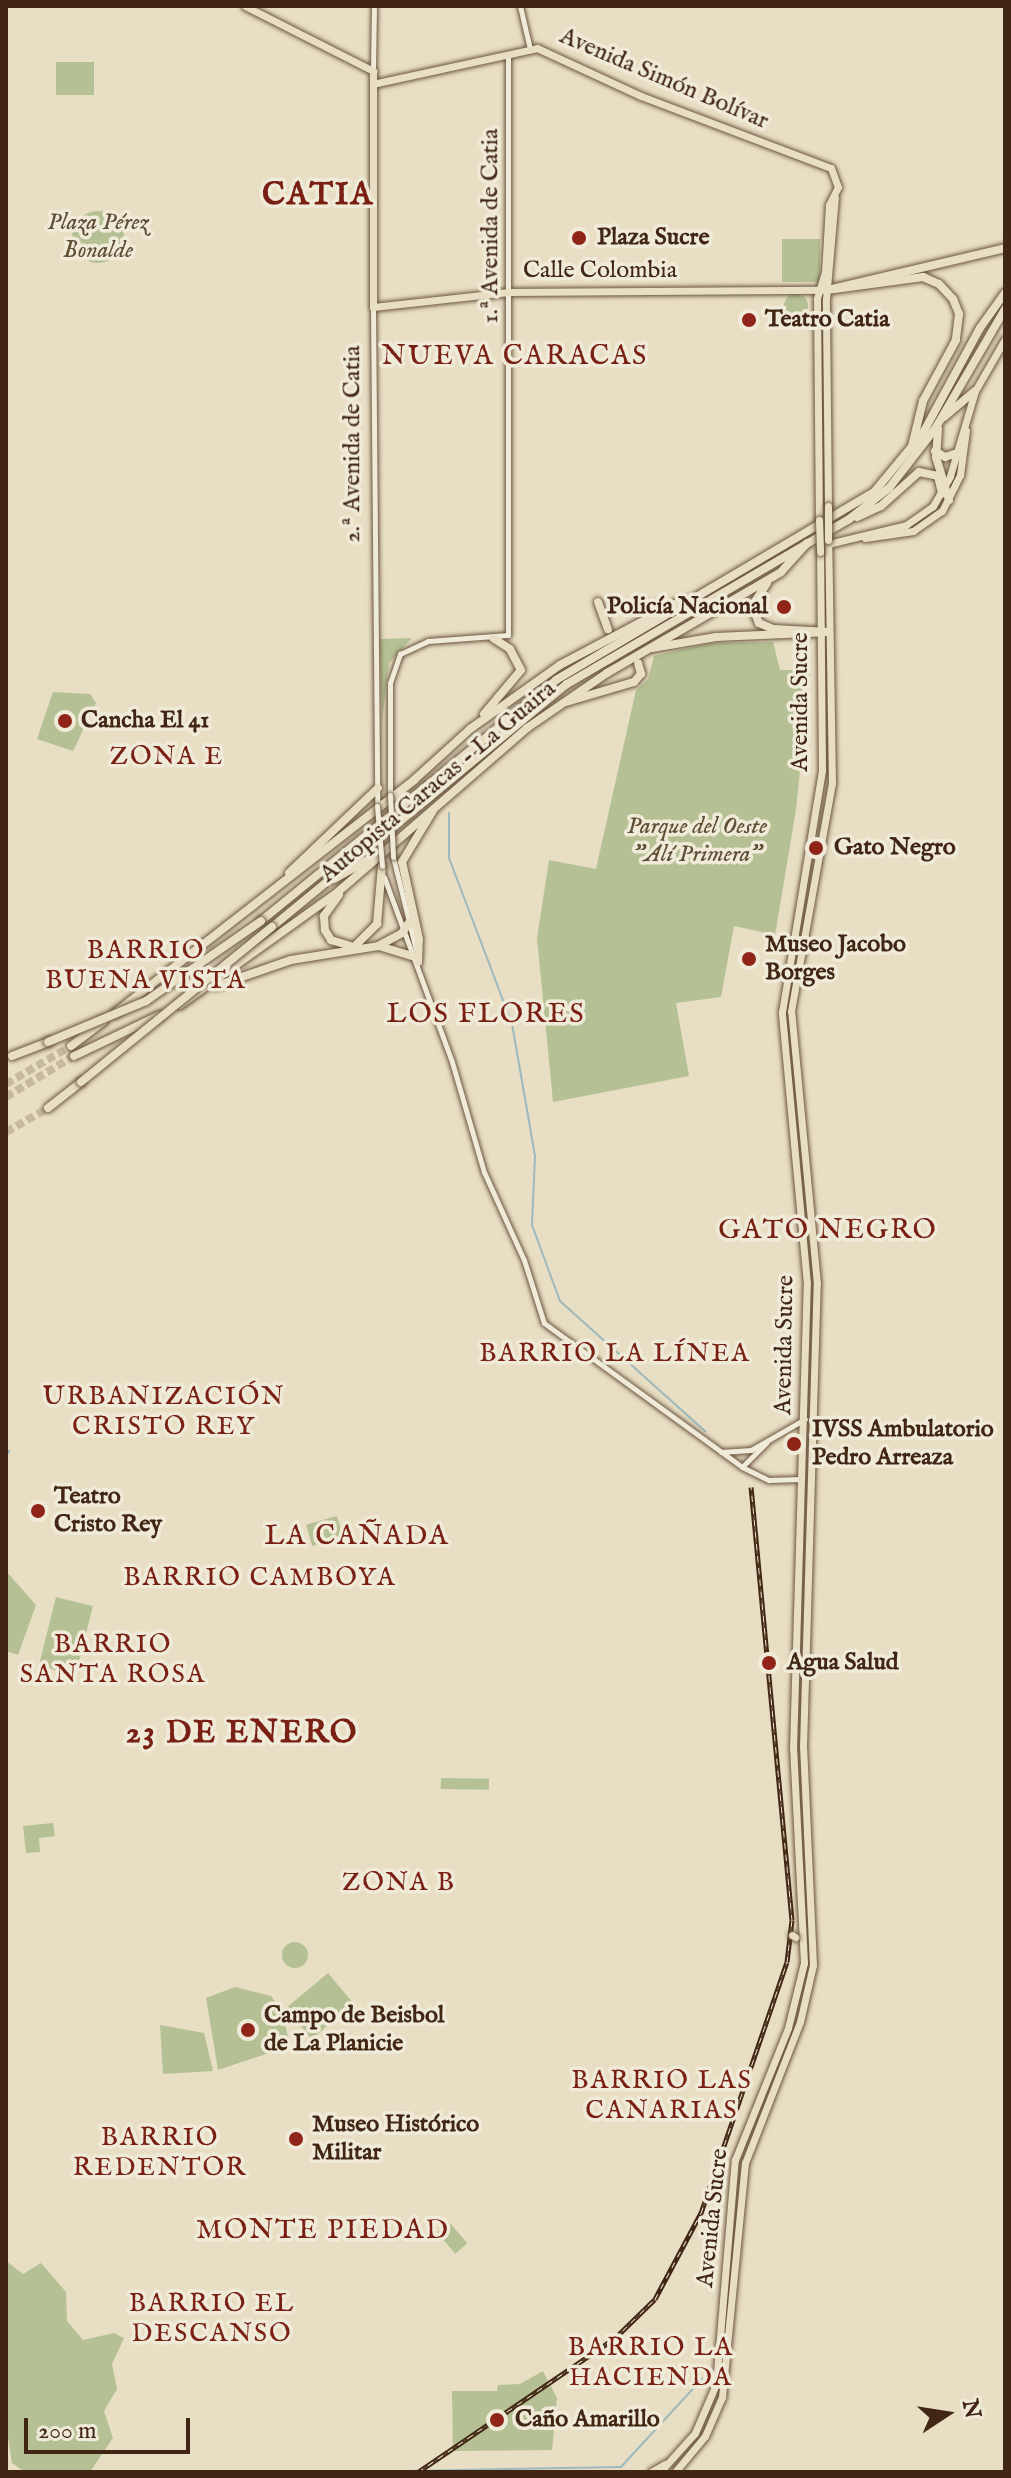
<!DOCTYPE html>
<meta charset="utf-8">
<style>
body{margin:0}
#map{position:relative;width:1011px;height:2478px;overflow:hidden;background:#e8dec3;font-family:"IM FELL English",serif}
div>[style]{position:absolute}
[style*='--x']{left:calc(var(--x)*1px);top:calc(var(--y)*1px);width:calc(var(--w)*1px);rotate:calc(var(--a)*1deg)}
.green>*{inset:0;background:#b5c194;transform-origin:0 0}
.round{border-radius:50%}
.stream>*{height:2px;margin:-1px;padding:0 1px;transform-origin:1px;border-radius:1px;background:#9cb9be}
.highway-tunnel>*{height:8px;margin-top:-4px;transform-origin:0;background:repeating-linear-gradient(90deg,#c7b9a0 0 8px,transparent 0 12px)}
.roads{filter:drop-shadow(0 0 2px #6b553f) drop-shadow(0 0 2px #6b553f)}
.minor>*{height:5px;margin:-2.5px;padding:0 2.5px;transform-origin:2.5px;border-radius:2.5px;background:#f0ead8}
.major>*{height:7px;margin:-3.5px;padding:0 3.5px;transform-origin:3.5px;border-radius:3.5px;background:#e8dec3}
.highway>*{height:8px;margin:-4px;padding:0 4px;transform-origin:4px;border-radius:4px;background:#e8dec3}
.rail>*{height:5px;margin-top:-2.5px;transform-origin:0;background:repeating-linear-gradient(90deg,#f0ead8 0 6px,#412713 0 12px);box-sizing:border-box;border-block:2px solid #412713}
.bridges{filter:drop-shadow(0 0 2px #6b553f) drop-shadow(0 0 2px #6b553f)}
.minor-bridge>*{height:5px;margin:-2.5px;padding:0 2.5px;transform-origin:2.5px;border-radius:2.5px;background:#f0ead8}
.major-bridge>*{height:7px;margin:-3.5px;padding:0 3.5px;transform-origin:3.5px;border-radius:3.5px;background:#e8dec3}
.highway-bridge>*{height:8px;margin:-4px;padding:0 4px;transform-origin:4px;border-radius:4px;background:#e8dec3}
.dots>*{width:22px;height:22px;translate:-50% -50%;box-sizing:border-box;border:4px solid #f0ead8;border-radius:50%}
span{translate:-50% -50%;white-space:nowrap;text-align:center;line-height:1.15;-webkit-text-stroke:7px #f0ead8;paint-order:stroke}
.street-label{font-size:24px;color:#412713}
.park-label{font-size:24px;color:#5e4e33;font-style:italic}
.poi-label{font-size:24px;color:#412713;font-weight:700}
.left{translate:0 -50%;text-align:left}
.right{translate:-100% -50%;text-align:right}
.neighbourhood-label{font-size:26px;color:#7a1f14;letter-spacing:2px}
.quarter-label{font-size:28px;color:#7a1f14;letter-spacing:2px}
.district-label{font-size:32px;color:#7a1f14;font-weight:700;letter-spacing:2px}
.frame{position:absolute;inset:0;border:8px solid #412713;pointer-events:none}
.north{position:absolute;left:907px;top:2374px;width:80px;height:80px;-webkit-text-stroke:6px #f0ead8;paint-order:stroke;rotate:78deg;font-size:22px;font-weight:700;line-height:32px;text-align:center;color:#412713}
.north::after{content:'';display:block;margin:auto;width:28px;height:36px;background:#412713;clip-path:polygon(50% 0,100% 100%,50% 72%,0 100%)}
.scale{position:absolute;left:24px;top:2418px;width:166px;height:36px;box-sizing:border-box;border:4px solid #412713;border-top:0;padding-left:10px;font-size:24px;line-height:28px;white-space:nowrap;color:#412713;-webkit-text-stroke:6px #f0ead8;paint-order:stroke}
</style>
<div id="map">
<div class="green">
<i style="left:56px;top:62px;width:38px;height:33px"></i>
<i class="round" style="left:72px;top:211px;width:52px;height:52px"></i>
<i style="left:782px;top:239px;width:38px;height:43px"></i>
<i class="round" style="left:784px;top:294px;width:24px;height:24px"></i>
<i style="clip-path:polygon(412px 638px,389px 663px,382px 721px,380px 639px)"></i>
<i style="clip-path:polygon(773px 642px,780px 670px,810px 670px,796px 810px,775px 935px,734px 926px,721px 997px,676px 1003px,689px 1076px,553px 1102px,537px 938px,549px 860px,596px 869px,636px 690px,648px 679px,654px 656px,711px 643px)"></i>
<i style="clip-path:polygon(53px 692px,90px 694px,96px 703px,73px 751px,37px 739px)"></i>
<i style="left:337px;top:1516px;width:22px;height:32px;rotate:74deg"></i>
<i style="clip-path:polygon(6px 1571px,36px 1605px,18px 1655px,6px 1651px)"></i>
<i style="left:56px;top:1597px;width:38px;height:71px;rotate:14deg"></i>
<i style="left:441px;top:1778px;width:48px;height:11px;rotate:1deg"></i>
<i style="clip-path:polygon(53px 1823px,55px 1836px,39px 1838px,40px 1852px,26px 1853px,23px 1826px)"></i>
<i class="round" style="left:282px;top:1942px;width:26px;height:26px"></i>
<i style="left:328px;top:1973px;width:40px;height:55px;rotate:50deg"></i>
<i style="clip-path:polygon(235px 1987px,271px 1996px,282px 2011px,290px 2046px,218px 2070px,206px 1998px)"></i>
<i style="clip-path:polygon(160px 2025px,204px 2033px,213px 2071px,163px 2074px)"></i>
<i style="left:449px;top:2222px;width:28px;height:16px;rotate:49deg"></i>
<i style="clip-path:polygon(6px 2261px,23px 2274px,41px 2263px,66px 2292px,67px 2321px,83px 2340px,114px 2333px,124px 2338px,112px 2364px,117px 2389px,104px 2411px,113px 2438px,90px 2472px,25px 2472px,12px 2463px,6px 2424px)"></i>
<i style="clip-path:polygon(543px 2371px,557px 2398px,552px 2450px,453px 2451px,452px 2391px,497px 2391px,498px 2385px,520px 2384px)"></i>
</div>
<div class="stream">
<i style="--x:449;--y:813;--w:45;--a:90"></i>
<i style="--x:449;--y:858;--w:178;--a:69.2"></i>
<i style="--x:512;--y:1024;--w:134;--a:80.1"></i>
<i style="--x:535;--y:1156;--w:69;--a:92.5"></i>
<i style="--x:532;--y:1225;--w:81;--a:69.8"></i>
<i style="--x:560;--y:1301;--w:195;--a:41.9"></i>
<i style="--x:6;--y:1456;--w:6;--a:-59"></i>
<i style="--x:357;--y:2472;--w:264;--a:-1.1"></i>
<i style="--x:621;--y:2467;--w:120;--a:-47.4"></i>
</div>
<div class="highway-tunnel">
<i style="--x:6;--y:1084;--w:75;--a:-30.3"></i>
<i style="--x:6;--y:1097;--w:79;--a:-31.1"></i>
<i style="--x:6;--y:1132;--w:48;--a:-29.7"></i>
</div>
<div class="roads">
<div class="minor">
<i style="--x:520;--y:6;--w:44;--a:76.9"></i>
<i style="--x:373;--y:70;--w:64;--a:-89.1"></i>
<i style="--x:373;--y:307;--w:499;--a:89.5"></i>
<i style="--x:390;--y:795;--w:112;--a:-90"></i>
<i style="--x:390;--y:683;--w:31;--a:-71"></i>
<i style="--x:400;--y:654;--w:31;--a:-25"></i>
<i style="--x:428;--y:641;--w:80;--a:-4.3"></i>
<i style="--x:508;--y:635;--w:581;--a:-90"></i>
<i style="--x:393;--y:857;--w:96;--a:76.1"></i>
<i style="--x:384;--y:877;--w:197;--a:69.8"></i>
<i style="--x:452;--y:1062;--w:115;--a:73.8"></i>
<i style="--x:484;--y:1172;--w:97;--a:65.6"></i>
<i style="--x:524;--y:1260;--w:66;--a:72.4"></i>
<i style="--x:544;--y:1323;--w:245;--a:36"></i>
<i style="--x:742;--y:1467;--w:30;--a:26"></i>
<i style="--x:769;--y:1480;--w:32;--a:-2"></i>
<i style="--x:721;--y:1452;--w:30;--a:-4"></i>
<i style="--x:751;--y:1450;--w:62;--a:-29.9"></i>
<i style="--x:742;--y:1467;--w:35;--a:-45"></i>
</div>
<div class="major">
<i style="--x:245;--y:6;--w:144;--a:26.9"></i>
<i style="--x:373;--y:71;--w:236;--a:90"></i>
<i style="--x:373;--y:307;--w:137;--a:-6.3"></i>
<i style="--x:509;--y:292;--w:316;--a:-0.4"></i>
<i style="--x:377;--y:83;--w:164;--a:-12.3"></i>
<i style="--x:537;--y:48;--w:115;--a:24.8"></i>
<i style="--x:641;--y:96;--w:203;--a:20.8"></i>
<i style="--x:831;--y:168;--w:20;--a:70"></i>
<i style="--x:838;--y:187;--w:20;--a:117"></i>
<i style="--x:829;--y:205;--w:67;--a:93.4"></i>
<i style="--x:825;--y:272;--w:28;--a:107"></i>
<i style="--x:817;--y:299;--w:221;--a:89.5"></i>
<i style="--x:828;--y:506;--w:207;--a:-90.6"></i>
<i style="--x:826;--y:299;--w:102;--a:-85"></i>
<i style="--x:865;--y:538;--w:49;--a:-8.3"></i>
<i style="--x:913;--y:531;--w:35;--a:-35"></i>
<i style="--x:942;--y:511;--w:40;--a:-63.4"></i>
<i style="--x:960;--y:475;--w:45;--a:-82.4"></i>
<i style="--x:828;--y:544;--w:80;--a:-13.7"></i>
<i style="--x:906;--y:525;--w:33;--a:-35"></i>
<i style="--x:933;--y:506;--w:34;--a:-60"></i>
<i style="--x:950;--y:476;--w:89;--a:-73.6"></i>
<i style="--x:975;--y:391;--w:60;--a:-60"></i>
<i style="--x:651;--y:2472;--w:16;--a:-30"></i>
<i style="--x:660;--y:2472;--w:52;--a:-48.1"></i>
<i style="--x:695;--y:2433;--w:53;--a:-66.8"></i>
<i style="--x:716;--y:2384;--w:225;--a:-85.2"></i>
<i style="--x:735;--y:2160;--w:142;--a:-68.1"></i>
<i style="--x:788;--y:2028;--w:67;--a:-76.2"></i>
<i style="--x:804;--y:1963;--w:214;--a:-92.9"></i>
<i style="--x:793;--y:1749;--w:465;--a:-88.3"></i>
<i style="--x:807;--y:1284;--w:273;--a:-95.3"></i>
<i style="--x:782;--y:1012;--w:244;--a:-80.6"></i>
<i style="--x:822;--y:771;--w:219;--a:-90.5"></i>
<i style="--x:675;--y:2472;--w:47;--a:-50.2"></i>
<i style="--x:705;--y:2436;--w:43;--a:-66.4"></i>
<i style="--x:722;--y:2397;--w:235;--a:-84.4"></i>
<i style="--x:745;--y:2163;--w:151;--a:-68.7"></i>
<i style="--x:800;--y:2022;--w:58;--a:-77.2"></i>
<i style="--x:813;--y:1965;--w:218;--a:-92.6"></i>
<i style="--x:803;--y:1747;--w:463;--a:-88.3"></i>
<i style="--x:817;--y:1284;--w:274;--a:-95.4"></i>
<i style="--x:791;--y:1011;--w:232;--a:-79.8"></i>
<i style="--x:832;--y:783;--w:243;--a:-90.9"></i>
</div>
<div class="highway">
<i style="--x:832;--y:289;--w:178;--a:-13.3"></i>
<i style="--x:827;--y:290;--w:97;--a:-7.7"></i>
<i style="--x:923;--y:277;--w:17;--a:24"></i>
<i style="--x:939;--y:284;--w:21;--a:47"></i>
<i style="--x:953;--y:299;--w:16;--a:68"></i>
<i style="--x:959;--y:314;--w:26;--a:97"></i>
<i style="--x:956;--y:340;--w:69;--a:118.4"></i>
<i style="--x:923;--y:401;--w:46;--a:103.7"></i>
<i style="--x:944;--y:417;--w:40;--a:-40"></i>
<i style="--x:938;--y:429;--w:28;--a:94"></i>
<i style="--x:936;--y:457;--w:45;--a:73.2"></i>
<i style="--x:935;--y:451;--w:12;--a:31"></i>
<i style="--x:945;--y:457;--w:13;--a:-18"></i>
<i style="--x:857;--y:517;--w:26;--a:-25"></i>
<i style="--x:881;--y:506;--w:51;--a:-41.8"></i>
<i style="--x:919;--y:472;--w:19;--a:12"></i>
<i style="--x:938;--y:476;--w:18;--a:77"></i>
<i style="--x:767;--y:583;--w:27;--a:123"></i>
<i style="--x:752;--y:606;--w:18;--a:68"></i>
<i style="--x:759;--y:623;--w:15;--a:23"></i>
<i style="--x:773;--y:629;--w:56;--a:3.1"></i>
<i style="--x:598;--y:602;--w:29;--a:70"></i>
<i style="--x:647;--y:617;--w:11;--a:-100"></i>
<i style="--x:645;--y:606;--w:20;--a:6"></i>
<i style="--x:652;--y:648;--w:65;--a:-9.8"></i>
<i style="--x:716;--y:637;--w:113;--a:-2.5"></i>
<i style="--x:566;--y:702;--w:71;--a:-16.4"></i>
<i style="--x:634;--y:682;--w:11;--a:-49"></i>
<i style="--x:641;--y:674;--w:11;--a:-105"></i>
<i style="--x:484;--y:714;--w:57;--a:-49.9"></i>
<i style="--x:521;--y:670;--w:24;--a:-118"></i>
<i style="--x:510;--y:649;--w:20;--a:-147"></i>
<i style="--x:289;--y:873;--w:123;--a:-43.7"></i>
<i style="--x:334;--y:879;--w:43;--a:-29.6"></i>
<i style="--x:339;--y:895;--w:26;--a:126"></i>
<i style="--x:324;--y:916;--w:14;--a:86"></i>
<i style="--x:325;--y:930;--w:12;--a:59"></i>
<i style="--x:331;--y:940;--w:24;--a:17"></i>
<i style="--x:354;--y:947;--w:33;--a:-45"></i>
<i style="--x:377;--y:924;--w:58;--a:-85.1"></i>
<i style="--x:261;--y:921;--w:381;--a:-39.2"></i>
<i style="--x:556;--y:680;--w:371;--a:-30.6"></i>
<i style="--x:875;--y:491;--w:75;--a:-50.4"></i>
<i style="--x:923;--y:433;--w:119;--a:-61.5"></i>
<i style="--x:980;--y:328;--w:43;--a:-54.5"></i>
<i style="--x:272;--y:927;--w:382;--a:-39.5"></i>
<i style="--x:567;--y:684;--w:325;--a:-30.3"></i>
<i style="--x:848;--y:520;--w:52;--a:-38"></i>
<i style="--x:889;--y:488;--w:75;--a:-52.1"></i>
<i style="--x:935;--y:429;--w:139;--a:-59.7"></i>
<i style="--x:379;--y:946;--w:34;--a:17"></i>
<i style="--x:418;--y:962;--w:23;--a:-88"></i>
<i style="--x:419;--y:939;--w:79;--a:-102.4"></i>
<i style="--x:402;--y:862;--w:62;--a:-58.9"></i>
<i style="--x:216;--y:986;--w:79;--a:-19.1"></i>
<i style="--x:291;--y:960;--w:88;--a:-9.1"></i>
<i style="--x:378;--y:946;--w:27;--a:-28"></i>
<i style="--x:402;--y:933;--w:14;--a:-56"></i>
<i style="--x:180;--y:1005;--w:196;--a:-35.6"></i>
<i style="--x:339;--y:891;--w:249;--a:-40.9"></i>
<i style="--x:527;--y:728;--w:97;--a:-34.5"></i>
<i style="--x:607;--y:673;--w:201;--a:-30.1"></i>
<i style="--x:781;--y:572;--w:39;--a:-48"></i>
<i style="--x:115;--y:1013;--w:379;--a:-37.9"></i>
<i style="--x:414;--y:780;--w:76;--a:-42.3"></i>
<i style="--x:470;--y:729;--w:110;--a:-35.4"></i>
<i style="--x:560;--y:665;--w:137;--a:-27.9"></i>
<i style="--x:71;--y:1046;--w:41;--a:-37.1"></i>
<i style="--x:12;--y:1056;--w:39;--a:-21"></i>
<i style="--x:74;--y:1056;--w:95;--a:-25.5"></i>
<i style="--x:48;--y:1108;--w:42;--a:-38.2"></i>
</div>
</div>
<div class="rail">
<i style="--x:418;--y:2472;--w:237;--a:-34.2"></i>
<i style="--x:614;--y:2339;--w:57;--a:-44.3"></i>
<i style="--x:655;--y:2299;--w:98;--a:-61.9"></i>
<i style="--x:701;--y:2213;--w:265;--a:-71.1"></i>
<i style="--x:787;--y:1962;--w:42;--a:-83.2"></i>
<i style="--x:792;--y:1920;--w:435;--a:-95.4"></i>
</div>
<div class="bridges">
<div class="minor-bridge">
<i style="--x:390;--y:795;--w:62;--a:87.2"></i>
<i style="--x:377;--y:806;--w:60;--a:85.2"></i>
</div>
<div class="major-bridge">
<i style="--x:828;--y:506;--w:34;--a:90"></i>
<i style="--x:819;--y:520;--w:32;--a:88"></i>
<i style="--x:792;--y:1935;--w:4;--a:34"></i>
</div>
<div class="highway-bridge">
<i style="--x:48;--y:1042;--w:106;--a:-22.7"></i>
<i style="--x:146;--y:1001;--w:140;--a:-34.8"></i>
<i style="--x:81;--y:1082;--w:246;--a:-39.1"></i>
</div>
</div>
<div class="dots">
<i style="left:579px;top:238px;background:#8f2418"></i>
<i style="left:749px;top:320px;background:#8f2418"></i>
<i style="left:784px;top:607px;background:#8f2418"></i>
<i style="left:65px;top:721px;background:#8f2418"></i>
<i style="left:816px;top:848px;background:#8f2418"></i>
<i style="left:749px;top:959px;background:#8f2418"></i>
<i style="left:794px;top:1444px;background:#8f2418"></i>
<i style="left:38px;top:1511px;background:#8f2418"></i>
<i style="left:769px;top:1663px;background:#8f2418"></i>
<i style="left:248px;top:2030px;background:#8f2418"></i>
<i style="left:296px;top:2139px;background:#8f2418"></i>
<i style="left:497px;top:2420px;background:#8f2418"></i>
</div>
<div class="street-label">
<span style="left:664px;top:79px;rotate:23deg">Avenida Simón Bolívar</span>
<span style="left:491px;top:226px;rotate:-90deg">1.ª Avenida de Catia</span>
<span style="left:600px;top:271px">Calle Colombia</span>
<span style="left:353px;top:444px;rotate:-90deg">2.ª Avenida de Catia</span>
<span style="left:801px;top:702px;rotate:-90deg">Avenida Sucre</span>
<span style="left:438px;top:782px;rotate:-40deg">Autopista Caracas - La Guaira</span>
<span style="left:785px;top:1345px;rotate:-89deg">Avenida Sucre</span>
<span style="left:713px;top:2218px;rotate:-84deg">Avenida Sucre</span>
</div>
<div class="park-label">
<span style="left:98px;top:237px">Plaza Pérez<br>Bonalde</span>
<span style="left:697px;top:841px">Parque del Oeste<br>"Alí Primera"</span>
</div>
<div class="poi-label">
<span class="left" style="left:597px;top:238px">Plaza Sucre</span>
<span class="left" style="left:765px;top:320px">Teatro Catia</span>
<span class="right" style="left:768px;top:607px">Policía Nacional</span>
<span class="left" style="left:81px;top:721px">Cancha El 41</span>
<span class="left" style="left:834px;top:848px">Gato Negro</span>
<span class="left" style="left:765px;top:959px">Museo Jacobo<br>Borges</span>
<span class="left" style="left:812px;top:1444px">IVSS Ambulatorio<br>Pedro Arreaza</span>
<span class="left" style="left:54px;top:1511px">Teatro<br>Cristo Rey</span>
<span class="left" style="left:787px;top:1663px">Agua Salud</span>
<span class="left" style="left:264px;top:2030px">Campo de Beisbol<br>de La Planicie</span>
<span class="left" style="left:312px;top:2139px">Museo Histórico<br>Militar</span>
<span class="left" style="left:515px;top:2420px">Caño Amarillo</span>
</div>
<div class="neighbourhood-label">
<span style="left:167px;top:757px">ZONA E</span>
<span style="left:146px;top:966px">BARRIO<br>BUENA VISTA</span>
<span style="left:615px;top:1354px">BARRIO LA LÍNEA</span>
<span style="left:164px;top:1412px">URBANIZACIÓN<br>CRISTO REY</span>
<span style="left:260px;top:1578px">BARRIO CAMBOYA</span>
<span style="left:113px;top:1660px">BARRIO<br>SANTA ROSA</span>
<span style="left:399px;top:1883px">ZONA B</span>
<span style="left:662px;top:2096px">BARRIO LAS<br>CANARIAS</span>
<span style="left:160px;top:2153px">BARRIO<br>REDENTOR</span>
<span style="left:212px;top:2319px">BARRIO EL<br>DESCANSO</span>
<span style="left:651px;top:2363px">BARRIO LA<br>HACIENDA</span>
</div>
<div class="quarter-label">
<span style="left:515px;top:357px">NUEVA CARACAS</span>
<span style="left:486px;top:1015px">LOS FLORES</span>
<span style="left:828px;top:1231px">GATO NEGRO</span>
<span style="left:357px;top:1537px">LA CAÑADA</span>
<span style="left:323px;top:2231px">MONTE PIEDAD</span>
</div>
<div class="district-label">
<span style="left:318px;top:196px">CATIA</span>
<span style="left:242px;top:1734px">23 DE ENERO</span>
</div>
<div class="frame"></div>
<div class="north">N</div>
<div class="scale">200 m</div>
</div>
